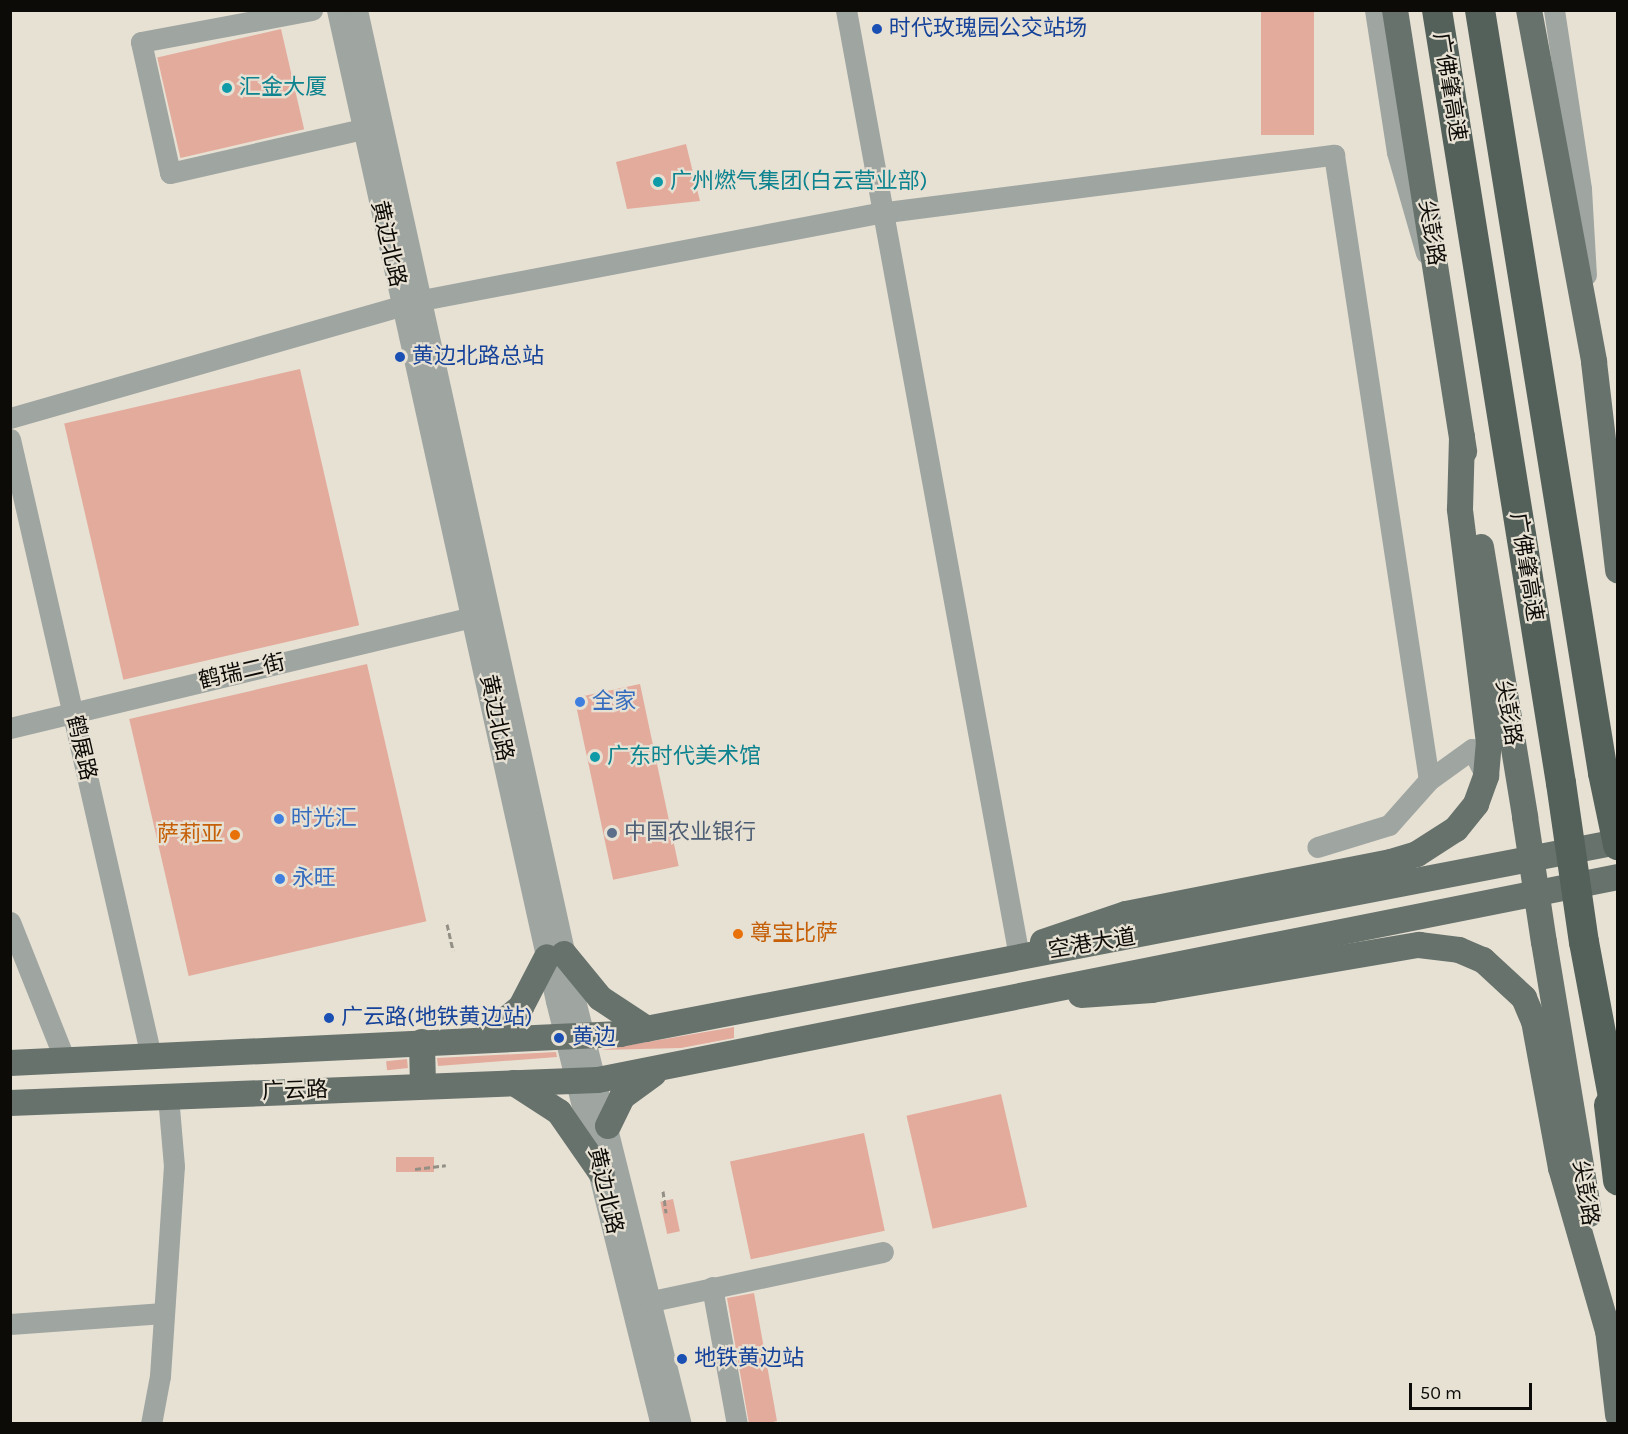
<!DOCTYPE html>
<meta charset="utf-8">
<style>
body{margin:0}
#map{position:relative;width:1628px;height:1434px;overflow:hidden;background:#e7e1d4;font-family:Karla,"Noto Sans SC",sans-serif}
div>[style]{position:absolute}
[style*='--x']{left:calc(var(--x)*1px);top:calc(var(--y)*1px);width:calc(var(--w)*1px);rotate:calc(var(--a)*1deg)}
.building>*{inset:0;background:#e3ab9c;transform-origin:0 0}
.path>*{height:3px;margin-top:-1.5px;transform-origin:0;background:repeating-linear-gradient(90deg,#938f85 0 6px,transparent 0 9px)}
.minor>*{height:21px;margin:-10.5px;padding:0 10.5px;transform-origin:10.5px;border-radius:10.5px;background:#9fa5a1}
.major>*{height:26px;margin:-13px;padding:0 13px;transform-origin:13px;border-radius:13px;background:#67726c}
.highway>*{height:30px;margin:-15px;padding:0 15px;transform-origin:15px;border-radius:15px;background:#54605a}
.major-bridge>*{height:26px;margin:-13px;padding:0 13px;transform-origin:13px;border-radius:13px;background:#67726c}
.highway-bridge>*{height:30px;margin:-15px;padding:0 15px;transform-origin:15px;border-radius:15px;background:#54605a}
.dots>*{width:16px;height:16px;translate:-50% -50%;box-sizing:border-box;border:3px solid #e7e1d4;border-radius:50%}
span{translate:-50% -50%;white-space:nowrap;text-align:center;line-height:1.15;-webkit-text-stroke:4.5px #e7e1d4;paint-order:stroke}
.transit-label{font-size:22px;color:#164399}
.left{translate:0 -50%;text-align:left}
.street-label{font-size:22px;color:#0d0b07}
.culture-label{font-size:22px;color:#0d838f}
.shop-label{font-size:22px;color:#366cbe}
.service-label{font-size:22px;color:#4e5e75}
.food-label{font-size:22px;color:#c56008}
.right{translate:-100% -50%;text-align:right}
.frame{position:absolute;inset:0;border:12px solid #0d0b07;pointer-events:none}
.scale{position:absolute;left:1409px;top:1383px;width:123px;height:27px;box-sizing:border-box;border:3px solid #0d0b07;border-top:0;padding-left:8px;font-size:18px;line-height:21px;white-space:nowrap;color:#0d0b07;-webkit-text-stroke:4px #e7e1d4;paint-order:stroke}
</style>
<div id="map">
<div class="building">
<i style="left:1261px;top:10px;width:53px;height:125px"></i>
<i style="left:281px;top:29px;width:103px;height:127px;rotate:77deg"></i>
<i style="clip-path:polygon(686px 144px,700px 201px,627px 209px,616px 162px)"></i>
<i style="left:300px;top:369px;width:263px;height:242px;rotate:77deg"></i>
<i style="left:367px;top:664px;width:264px;height:244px;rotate:77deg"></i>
<i style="left:640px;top:684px;width:186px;height:67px;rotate:78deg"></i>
<i style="clip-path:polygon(734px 1027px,734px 1038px,681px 1048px,601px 1050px)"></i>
<i style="clip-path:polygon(556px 1052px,557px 1057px,438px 1066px,437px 1058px)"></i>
<i style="left:407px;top:1059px;width:9px;height:21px;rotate:84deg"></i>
<i style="left:1001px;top:1094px;width:116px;height:97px;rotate:77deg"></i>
<i style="left:864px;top:1133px;width:100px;height:137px;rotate:78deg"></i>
<i style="left:434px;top:1157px;width:15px;height:38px;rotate:90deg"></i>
<i style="left:673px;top:1199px;width:33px;height:13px;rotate:78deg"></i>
<i style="clip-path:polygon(754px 1293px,777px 1421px,764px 1424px,749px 1424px,727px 1298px)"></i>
</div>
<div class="path">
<i style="--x:447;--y:924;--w:27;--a:77"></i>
<i style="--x:415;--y:1169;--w:31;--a:-7"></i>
<i style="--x:663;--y:1191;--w:22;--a:82"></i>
</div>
<div class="minor">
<i style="--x:312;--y:10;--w:174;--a:169.4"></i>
<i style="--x:141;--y:42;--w:134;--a:77.5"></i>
<i style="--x:170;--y:173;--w:211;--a:-12.9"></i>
<i style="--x:337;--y:10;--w:1015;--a:77.54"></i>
<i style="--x:556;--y:1001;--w:436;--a:76.1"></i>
<i style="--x:357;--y:10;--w:1010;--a:77.59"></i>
<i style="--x:574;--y:996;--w:441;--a:76"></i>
<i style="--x:846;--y:10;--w:962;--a:79.64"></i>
<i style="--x:1375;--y:10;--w:144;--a:81.2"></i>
<i style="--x:1397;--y:152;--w:105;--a:74"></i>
<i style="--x:1554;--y:10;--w:181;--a:81.4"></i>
<i style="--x:1581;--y:189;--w:86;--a:86.7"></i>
<i style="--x:10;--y:418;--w:429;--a:-16"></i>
<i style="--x:422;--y:300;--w:465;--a:-10.8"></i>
<i style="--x:879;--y:213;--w:459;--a:-7.3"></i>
<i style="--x:1334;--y:155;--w:632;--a:81.36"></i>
<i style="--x:1429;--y:780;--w:60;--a:131.6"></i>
<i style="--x:1389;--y:825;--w:75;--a:163"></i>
<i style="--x:10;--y:439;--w:633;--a:77.13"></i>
<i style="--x:10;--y:728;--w:477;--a:-13.5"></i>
<i style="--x:1429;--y:780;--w:53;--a:-35.8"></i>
<i style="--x:1472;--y:749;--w:30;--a:63"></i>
<i style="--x:10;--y:922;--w:149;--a:68.3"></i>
<i style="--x:712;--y:1287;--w:139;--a:79.7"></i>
<i style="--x:652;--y:1301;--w:236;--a:-12"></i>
<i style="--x:10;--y:1324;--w:154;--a:-4.1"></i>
<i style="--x:151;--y:1424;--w:49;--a:-79.4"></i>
<i style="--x:160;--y:1376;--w:210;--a:-86.2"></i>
<i style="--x:174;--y:1166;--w:70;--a:-94.9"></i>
</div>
<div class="major">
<i style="--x:1395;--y:10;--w:447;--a:81.1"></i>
<i style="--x:1529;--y:10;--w:358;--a:79.5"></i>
<i style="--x:1594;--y:362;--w:210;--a:83.4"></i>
<i style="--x:1481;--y:547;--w:274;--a:80.7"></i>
<i style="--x:1043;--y:942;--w:88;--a:-18.6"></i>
<i style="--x:1126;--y:914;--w:270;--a:-11.1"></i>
<i style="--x:1391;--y:862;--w:27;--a:-17"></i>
<i style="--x:1417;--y:854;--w:46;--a:-32.7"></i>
<i style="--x:1456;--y:829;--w:32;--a:-51"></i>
<i style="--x:1476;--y:804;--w:30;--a:-70"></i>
<i style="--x:1486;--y:776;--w:33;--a:-85"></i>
<i style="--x:1489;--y:743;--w:236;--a:-97.1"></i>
<i style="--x:1460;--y:509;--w:72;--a:-88.4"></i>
<i style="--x:1544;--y:942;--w:276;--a:80.6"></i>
<i style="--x:564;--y:954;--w:57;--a:50.7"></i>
<i style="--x:600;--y:998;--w:56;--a:33.4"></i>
<i style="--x:1081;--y:995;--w:71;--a:-4"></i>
<i style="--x:1152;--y:990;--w:271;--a:-9.6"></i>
<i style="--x:1419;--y:945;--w:40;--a:7.1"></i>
<i style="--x:1459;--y:950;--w:26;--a:23"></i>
<i style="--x:1483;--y:960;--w:56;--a:42.8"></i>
<i style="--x:1524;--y:998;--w:25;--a:67"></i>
<i style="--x:1534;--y:1021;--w:149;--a:79.6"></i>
<i style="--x:1561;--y:1168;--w:177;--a:73.9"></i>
<i style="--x:483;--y:1039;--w:50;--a:-40.1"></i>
<i style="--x:521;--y:1007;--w:56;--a:-62.5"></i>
<i style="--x:422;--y:1042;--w:44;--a:88.7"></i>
<i style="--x:10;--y:1063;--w:611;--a:-2.72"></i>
<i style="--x:620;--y:1034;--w:1016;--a:-10.89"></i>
<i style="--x:514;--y:1083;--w:54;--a:32.8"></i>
<i style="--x:559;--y:1112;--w:75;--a:55.3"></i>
<i style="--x:10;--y:1103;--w:588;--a:-2.24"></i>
<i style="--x:598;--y:1080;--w:1040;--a:-11.26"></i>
<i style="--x:608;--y:1126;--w:32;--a:-64"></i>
<i style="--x:622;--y:1097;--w:39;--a:-36"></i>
<i style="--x:1607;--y:1321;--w:95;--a:83.3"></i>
</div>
<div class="highway">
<i style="--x:1437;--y:10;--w:783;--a:80.89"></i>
<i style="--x:1480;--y:10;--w:773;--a:80.84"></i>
<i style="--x:1584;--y:942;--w:185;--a:79.4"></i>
<i style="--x:1609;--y:1105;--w:76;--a:83.2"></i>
</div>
<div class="major-bridge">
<i style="--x:1525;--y:817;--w:126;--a:81.4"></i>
</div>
<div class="highway-bridge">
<i style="--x:1603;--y:773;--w:74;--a:78.2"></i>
<i style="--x:1561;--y:783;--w:161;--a:81.8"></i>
</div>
<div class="dots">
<i style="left:877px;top:29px;background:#1a4fb4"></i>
<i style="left:227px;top:88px;background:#0f9aa8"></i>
<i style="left:658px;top:182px;background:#0f9aa8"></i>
<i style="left:400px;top:357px;background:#1a4fb4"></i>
<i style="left:580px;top:702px;background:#3f7fe0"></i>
<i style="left:595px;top:757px;background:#0f9aa8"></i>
<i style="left:279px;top:819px;background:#3f7fe0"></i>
<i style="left:612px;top:833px;background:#5c6f8a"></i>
<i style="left:235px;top:835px;background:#e8710a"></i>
<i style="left:280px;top:879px;background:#3f7fe0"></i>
<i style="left:738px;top:934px;background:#e8710a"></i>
<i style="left:329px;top:1018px;background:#1a4fb4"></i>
<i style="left:559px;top:1038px;background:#1a4fb4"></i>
<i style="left:682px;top:1359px;background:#1a4fb4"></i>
</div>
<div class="transit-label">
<span class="left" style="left:889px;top:29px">时代玫瑰园公交站场</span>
<span class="left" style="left:412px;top:357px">黄边北路总站</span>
<span class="left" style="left:341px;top:1018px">广云路(地铁黄边站)</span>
<span class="left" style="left:572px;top:1038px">黄边</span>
<span class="left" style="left:694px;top:1359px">地铁黄边站</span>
</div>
<div class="street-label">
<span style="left:1449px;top:87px;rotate:81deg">广佛肇高速</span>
<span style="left:1431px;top:233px;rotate:81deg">尖彭路</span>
<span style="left:388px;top:244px;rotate:77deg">黄边北路</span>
<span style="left:1526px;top:567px;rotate:81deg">广佛肇高速</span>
<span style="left:242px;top:672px;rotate:-13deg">鹤瑞二街</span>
<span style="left:1508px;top:713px;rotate:81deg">尖彭路</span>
<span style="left:496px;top:718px;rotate:78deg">黄边北路</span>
<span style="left:81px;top:748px;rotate:77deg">鹤展路</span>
<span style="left:1092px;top:944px;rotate:-9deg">空港大道</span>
<span style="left:295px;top:1091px;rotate:-2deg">广云路</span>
<span style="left:605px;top:1191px;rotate:77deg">黄边北路</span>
<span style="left:1585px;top:1193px;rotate:81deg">尖彭路</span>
</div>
<div class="culture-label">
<span class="left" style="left:239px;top:88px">汇金大厦</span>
<span class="left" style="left:670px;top:182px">广州燃气集团(白云营业部)</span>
<span class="left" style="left:607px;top:757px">广东时代美术馆</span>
</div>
<div class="shop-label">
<span class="left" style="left:592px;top:702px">全家</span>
<span class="left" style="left:291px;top:819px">时光汇</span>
<span class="left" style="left:292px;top:879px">永旺</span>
</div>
<div class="service-label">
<span class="left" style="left:624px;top:833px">中国农业银行</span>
</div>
<div class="food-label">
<span class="right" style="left:223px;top:835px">萨莉亚</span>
<span class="left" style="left:750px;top:934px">尊宝比萨</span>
</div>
<div class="frame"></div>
<div class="scale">50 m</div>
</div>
